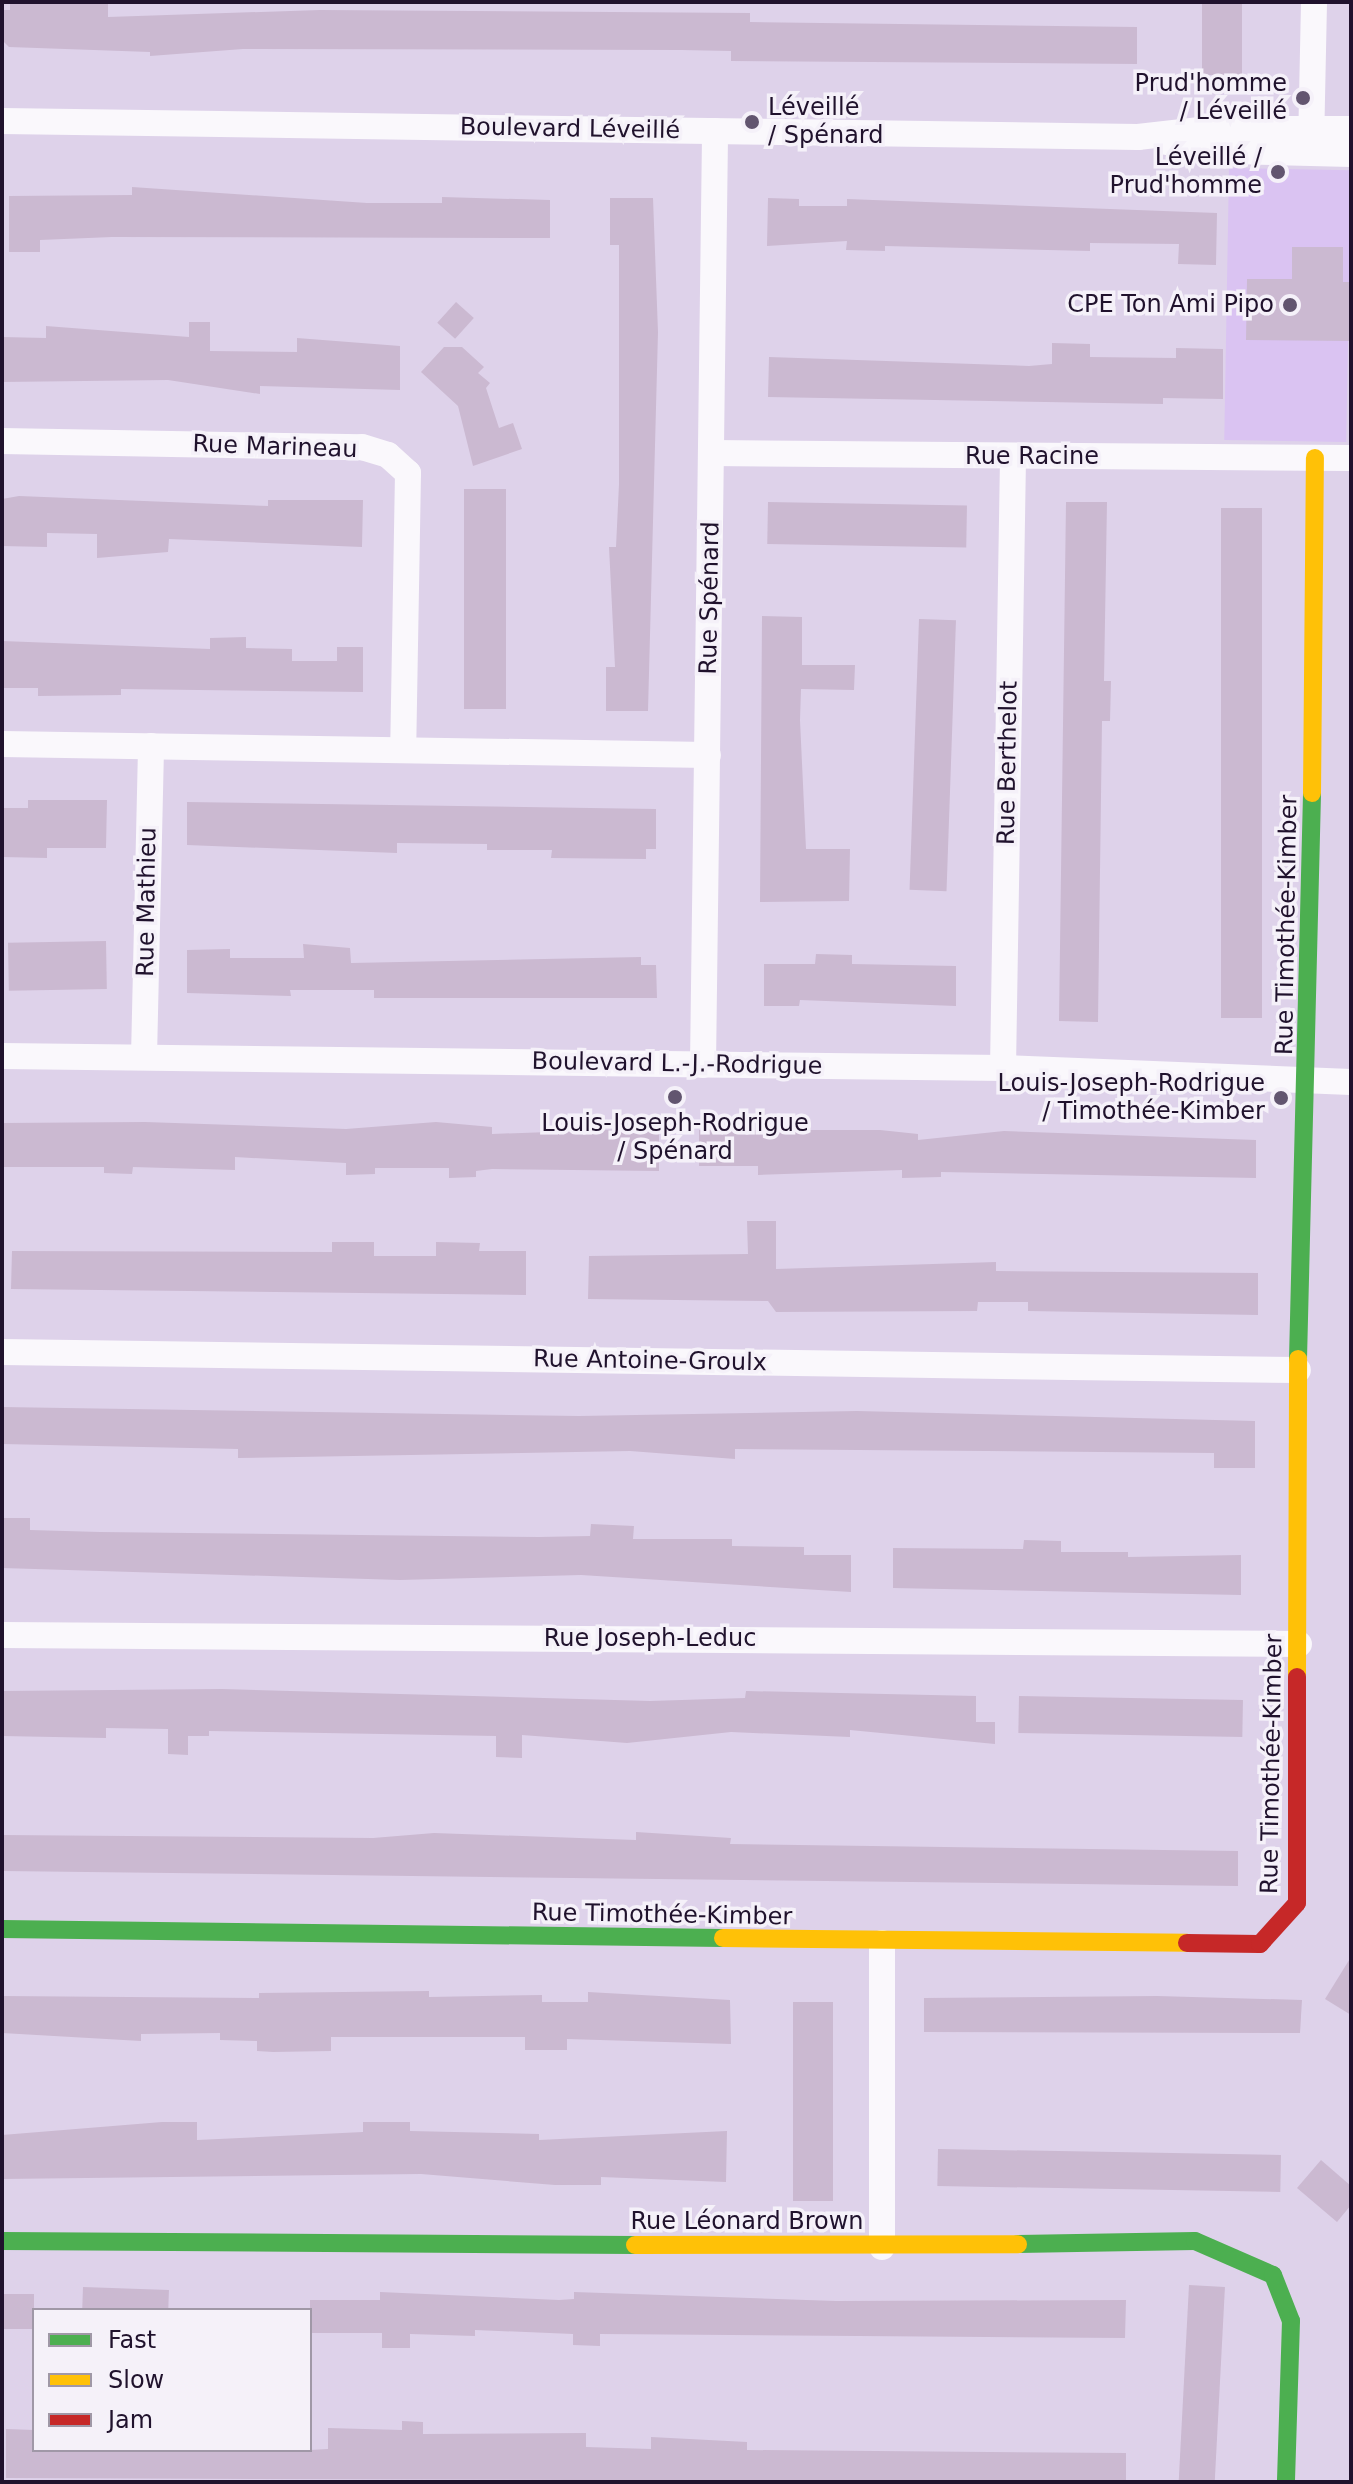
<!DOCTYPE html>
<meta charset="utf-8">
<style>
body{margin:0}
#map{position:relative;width:1353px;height:2484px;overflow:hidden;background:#ded2ea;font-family:"DejaVu Sans",sans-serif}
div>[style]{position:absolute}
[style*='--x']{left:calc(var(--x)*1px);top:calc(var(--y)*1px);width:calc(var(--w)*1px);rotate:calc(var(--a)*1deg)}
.built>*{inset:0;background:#dac3f2;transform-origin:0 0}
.building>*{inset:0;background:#cbb9d1;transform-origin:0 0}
.street>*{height:26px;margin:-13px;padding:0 13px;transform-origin:13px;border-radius:13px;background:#faf8fc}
.fast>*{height:18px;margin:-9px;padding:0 9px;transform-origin:9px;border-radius:9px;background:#4caf50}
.slow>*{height:18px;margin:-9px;padding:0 9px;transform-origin:9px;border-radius:9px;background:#ffc107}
.jam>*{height:18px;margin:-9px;padding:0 9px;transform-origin:9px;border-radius:9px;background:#c62828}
.dots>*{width:22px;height:22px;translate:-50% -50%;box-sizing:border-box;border:4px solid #f5f1f9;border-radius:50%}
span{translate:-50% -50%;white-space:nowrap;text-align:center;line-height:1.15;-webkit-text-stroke:7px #f5f1f9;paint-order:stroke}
.poi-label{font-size:24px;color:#20122d}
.right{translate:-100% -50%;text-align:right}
.left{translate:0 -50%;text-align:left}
.street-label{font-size:24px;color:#20122d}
.frame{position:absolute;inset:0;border:4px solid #20122d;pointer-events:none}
.legend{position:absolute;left:32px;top:2308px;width:280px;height:144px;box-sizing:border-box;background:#f5f1f9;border:2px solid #a098a7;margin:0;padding:10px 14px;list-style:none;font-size:24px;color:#20122d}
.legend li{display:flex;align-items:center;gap:16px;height:40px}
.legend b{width:40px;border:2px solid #a098a7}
</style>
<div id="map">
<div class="built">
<i style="left:1229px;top:168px;width:122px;height:272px;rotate:1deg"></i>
</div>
<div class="building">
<i style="clip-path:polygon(10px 2px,108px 2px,108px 17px,320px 10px,750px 13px,750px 22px,1137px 27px,1137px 64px,731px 61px,731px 51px,681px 50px,243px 49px,150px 56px,150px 52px,9px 47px,2px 40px,2px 10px,10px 10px)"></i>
<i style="left:1202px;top:2px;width:40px;height:73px"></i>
<i style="clip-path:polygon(132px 187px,367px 203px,442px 203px,442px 197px,550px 200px,550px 238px,112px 237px,40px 240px,40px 252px,9px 252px,9px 196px,132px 195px)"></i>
<i style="clip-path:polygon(610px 198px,653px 198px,658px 332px,648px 711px,606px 711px,606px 667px,615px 667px,609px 547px,616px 547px,619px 484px,619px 245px,610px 245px)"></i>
<i style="clip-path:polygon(768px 198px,799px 199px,799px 206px,847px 206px,847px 199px,1217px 213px,1216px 265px,1178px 264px,1179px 244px,1090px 243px,1090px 251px,885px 246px,885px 251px,846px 250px,847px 241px,767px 246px)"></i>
<i style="clip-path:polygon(1292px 247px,1343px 247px,1343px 282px,1351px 282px,1351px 341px,1246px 340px,1247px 279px,1292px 279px)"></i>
<i style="left:456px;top:302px;width:24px;height:28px;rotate:42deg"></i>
<i style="clip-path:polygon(189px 322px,210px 322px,210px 351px,297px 352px,297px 338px,400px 346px,400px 390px,260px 386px,260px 394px,168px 380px,2px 382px,2px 337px,46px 338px,46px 326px,189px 337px)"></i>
<i style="clip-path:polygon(1052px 343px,1090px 344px,1090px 357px,1176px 358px,1176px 348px,1223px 349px,1223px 399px,1163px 398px,1163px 404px,768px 397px,769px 357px,1029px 366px,1052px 364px)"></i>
<i style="clip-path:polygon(444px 347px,462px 347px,484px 367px,478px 373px,490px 383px,486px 388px,499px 428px,513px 423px,522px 449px,473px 466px,458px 406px,421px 372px)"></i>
<i style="left:464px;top:489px;width:42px;height:220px"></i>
<i style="clip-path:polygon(19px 496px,268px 506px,268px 500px,363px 500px,362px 547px,169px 539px,168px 552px,97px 558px,97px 534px,47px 533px,47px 547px,2px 546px,2px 499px)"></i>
<i style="left:768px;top:502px;width:199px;height:42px;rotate:1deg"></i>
<i style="clip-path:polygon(1066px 502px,1107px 502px,1104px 681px,1111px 681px,1110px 721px,1102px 721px,1098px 1022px,1059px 1021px)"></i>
<i style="left:1221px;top:508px;width:41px;height:510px"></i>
<i style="clip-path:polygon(762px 616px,802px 617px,802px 665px,855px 665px,854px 690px,801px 689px,800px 720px,806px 849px,850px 849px,849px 901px,760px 902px)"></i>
<i style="left:919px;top:619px;width:37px;height:271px;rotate:2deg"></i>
<i style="clip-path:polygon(246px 637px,246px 648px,292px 649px,292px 661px,337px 661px,337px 647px,363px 647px,363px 692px,121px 689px,121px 695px,38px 696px,38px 688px,2px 688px,2px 641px,210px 649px,210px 638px)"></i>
<i style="clip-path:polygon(28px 800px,107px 800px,106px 848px,47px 848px,47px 858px,3px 857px,3px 808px,28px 808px)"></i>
<i style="clip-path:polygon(187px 802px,656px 809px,656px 849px,646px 849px,646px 859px,551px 858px,552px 850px,487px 850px,487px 844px,397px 843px,397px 853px,187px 845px)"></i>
<i style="left:106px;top:941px;width:48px;height:98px;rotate:89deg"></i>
<i style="clip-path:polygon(303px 944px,350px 948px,351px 963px,641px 957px,641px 965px,656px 965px,657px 998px,374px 998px,374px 990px,290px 990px,291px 996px,187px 993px,187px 950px,230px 949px,230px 958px,304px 958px)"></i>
<i style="clip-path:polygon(816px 954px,852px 955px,852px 964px,956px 966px,956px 1006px,800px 1000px,799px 1006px,764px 1006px,764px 964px,815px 964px)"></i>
<i style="clip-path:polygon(145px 1122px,346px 1129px,436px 1122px,492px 1127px,492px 1134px,659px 1128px,659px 1171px,492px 1169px,476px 1171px,476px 1177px,449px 1178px,449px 1168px,375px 1168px,375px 1174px,346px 1175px,346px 1163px,235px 1157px,235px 1170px,133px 1167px,132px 1174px,104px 1173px,104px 1167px,2px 1167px,2px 1123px)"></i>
<i style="clip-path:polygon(699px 1130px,880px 1130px,918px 1134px,918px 1140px,1004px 1131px,1256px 1140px,1256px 1178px,941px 1172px,941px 1177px,902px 1178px,902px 1170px,758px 1175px,758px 1166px,699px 1166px)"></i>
<i style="clip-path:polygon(747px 1221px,776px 1221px,776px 1269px,996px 1262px,996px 1271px,1258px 1273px,1258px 1315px,1028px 1311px,1028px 1302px,978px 1302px,977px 1311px,776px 1312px,768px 1301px,588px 1299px,589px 1256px,748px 1254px)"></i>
<i style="clip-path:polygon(332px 1242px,374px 1242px,374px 1256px,436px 1256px,436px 1242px,480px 1243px,479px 1251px,526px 1251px,526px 1295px,11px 1289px,12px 1251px,332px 1252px)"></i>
<i style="clip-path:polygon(2px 1407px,579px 1416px,857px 1411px,1255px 1421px,1255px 1468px,1214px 1468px,1214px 1453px,735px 1449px,735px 1459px,630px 1451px,238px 1458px,238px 1449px,2px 1444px)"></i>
<i style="clip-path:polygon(2px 1518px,30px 1518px,30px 1530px,100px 1532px,539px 1537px,590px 1536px,591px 1524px,634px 1526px,633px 1539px,732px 1539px,732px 1546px,804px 1547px,804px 1555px,851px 1555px,851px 1592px,581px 1575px,400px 1580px,2px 1568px)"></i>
<i style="clip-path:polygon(1024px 1540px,1061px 1541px,1061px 1552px,1128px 1552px,1128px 1557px,1241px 1555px,1241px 1595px,893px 1588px,893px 1548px,1023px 1549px)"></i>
<i style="clip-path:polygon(222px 1689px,650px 1701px,745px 1698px,746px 1691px,976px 1696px,976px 1722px,995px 1722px,995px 1744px,850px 1730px,850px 1737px,731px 1732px,627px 1743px,522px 1735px,522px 1758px,496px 1757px,496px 1736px,209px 1731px,209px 1736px,188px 1736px,188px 1755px,168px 1754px,168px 1729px,106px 1728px,106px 1738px,2px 1736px,2px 1691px)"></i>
<i style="left:1019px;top:1696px;width:224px;height:37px;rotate:1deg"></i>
<i style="clip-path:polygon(636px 1832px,731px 1838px,730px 1844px,1238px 1851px,1238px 1886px,2px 1871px,2px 1835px,373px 1838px,434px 1833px,636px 1840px)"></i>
<i style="clip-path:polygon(1351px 1957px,1351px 2015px,1325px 1999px)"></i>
<i style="clip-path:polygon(429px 1991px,429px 1997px,542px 1995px,542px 2002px,588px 2002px,588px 1992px,730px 2000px,731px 2044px,567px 2039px,567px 2050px,525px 2050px,525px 2037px,331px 2037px,331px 2051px,273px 2052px,257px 2051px,257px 2041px,220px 2040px,220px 2033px,141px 2034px,141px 2041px,2px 2033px,2px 1996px,259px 1998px,259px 1993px)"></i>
<i style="clip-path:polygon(1157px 1996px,1302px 2000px,1300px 2033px,924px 2032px,924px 1998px)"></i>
<i style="left:793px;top:2002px;width:40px;height:199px"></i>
<i style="clip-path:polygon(162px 2122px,197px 2122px,197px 2140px,363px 2132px,363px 2122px,410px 2122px,410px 2131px,539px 2134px,539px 2140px,727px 2131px,726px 2182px,601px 2177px,601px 2185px,555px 2185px,421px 2174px,2px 2179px,2px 2135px)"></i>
<i style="left:938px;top:2149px;width:343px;height:37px;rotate:1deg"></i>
<i style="clip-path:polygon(1321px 2160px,1351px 2186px,1351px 2205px,1337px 2222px,1297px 2188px)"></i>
<i style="left:1189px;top:2285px;width:36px;height:197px;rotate:3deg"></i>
<i style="left:83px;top:2287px;width:86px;height:23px;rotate:2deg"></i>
<i style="clip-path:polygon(380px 2292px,559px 2300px,574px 2299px,574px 2292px,836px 2301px,1126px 2300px,1125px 2338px,600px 2334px,600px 2346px,573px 2345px,573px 2334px,475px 2330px,475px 2336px,410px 2334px,410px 2348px,382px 2348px,382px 2333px,310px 2333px,310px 2300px,380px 2300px)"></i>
<i style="left:34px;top:2294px;width:35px;height:32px;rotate:90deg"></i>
<i style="clip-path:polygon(402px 2421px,423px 2422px,423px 2434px,586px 2433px,586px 2447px,651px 2449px,651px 2437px,747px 2442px,747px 2450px,1126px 2453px,1126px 2482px,6px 2478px,6px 2429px,34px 2430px,34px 2450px,310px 2450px,328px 2449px,328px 2428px,402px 2430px)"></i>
</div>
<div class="street">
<i style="--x:2;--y:121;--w:1136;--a:0.81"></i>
<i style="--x:1138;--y:137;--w:69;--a:-6.6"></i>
<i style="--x:1207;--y:129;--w:144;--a:0"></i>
<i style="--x:1166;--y:142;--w:62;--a:8.4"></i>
<i style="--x:1227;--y:151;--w:124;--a:1.4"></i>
<i style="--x:1311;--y:146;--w:144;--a:-88.8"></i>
<i style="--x:2;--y:441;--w:360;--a:1"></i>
<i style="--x:362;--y:447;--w:27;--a:17"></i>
<i style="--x:388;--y:455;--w:27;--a:42"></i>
<i style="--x:408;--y:473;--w:277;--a:91"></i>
<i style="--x:712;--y:453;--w:639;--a:0.45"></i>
<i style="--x:2;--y:744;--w:706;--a:0.89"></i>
<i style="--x:2;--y:1056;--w:1001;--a:0.69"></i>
<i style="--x:1003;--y:1068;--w:348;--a:2.3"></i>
<i style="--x:144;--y:1057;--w:311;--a:-88.7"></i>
<i style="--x:703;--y:1065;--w:934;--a:-89.26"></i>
<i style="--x:1003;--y:1068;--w:611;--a:-89.06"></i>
<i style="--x:2;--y:1352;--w:1296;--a:0.8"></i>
<i style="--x:2;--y:1635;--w:1297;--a:0.4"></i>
<i style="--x:882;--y:2247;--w:304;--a:-90"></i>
</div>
<div class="fast">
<i style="--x:1298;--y:1359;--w:566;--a:-88.58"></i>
<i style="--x:2;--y:1929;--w:721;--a:0.72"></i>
<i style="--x:2;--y:2241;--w:633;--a:0.36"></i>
<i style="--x:1018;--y:2244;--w:177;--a:-1"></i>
<i style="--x:1195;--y:2241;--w:85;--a:23.6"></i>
<i style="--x:1273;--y:2275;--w:49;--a:68.6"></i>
<i style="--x:1291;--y:2321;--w:161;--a:91.8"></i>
</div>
<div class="slow">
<i style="--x:1312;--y:793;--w:335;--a:-89.5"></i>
<i style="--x:1297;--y:1677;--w:318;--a:-89.8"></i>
<i style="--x:723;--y:1938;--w:464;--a:0.6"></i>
<i style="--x:635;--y:2245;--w:383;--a:-0.1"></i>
</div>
<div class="jam">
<i style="--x:1187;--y:1943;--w:73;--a:0.8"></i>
<i style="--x:1260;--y:1944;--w:55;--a:-47.9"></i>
<i style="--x:1297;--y:1903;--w:226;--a:-90"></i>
</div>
<div class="dots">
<i style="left:1303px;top:98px;background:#62556f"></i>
<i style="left:752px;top:122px;background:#62556f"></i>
<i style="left:1278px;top:172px;background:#62556f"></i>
<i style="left:1290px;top:305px;background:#62556f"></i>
<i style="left:675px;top:1097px;background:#62556f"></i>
<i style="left:1281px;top:1098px;background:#62556f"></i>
</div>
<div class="poi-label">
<span class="right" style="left:1287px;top:98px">Prud'homme<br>/ Léveillé</span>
<span class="left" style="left:768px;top:122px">Léveillé<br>/ Spénard</span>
<span class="right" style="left:1262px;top:172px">Léveillé /<br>Prud'homme</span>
<span class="right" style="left:1274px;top:305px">CPE Ton Ami Pipo</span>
<span class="right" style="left:1265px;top:1098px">Louis-Joseph-Rodrigue<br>/ Timothée-Kimber</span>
<span style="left:675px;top:1138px">Louis-Joseph-Rodrigue<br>/ Spénard</span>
</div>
<div class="street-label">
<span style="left:570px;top:129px;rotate:1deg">Boulevard Léveillé</span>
<span style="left:275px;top:447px;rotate:2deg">Rue Marineau</span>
<span style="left:1032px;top:457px">Rue Racine</span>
<span style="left:710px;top:598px;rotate:-89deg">Rue Spénard</span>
<span style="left:1008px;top:763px;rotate:-89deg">Rue Berthelot</span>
<span style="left:147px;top:902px;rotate:-89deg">Rue Mathieu</span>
<span style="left:1287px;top:925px;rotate:-89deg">Rue Timothée-Kimber</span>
<span style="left:677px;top:1064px;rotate:1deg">Boulevard L.-J.-Rodrigue</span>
<span style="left:650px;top:1361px;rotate:1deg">Rue Antoine-Groulx</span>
<span style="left:650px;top:1639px">Rue Joseph-Leduc</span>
<span style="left:1272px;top:1764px;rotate:-89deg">Rue Timothée-Kimber</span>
<span style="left:662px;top:1915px;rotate:1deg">Rue Timothée-Kimber</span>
<span style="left:747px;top:2222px">Rue Léonard Brown</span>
</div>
<div class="frame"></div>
<ul class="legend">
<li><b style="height:10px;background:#4caf50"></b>Fast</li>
<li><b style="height:10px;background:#ffc107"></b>Slow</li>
<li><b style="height:10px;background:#c62828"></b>Jam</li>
</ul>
</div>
